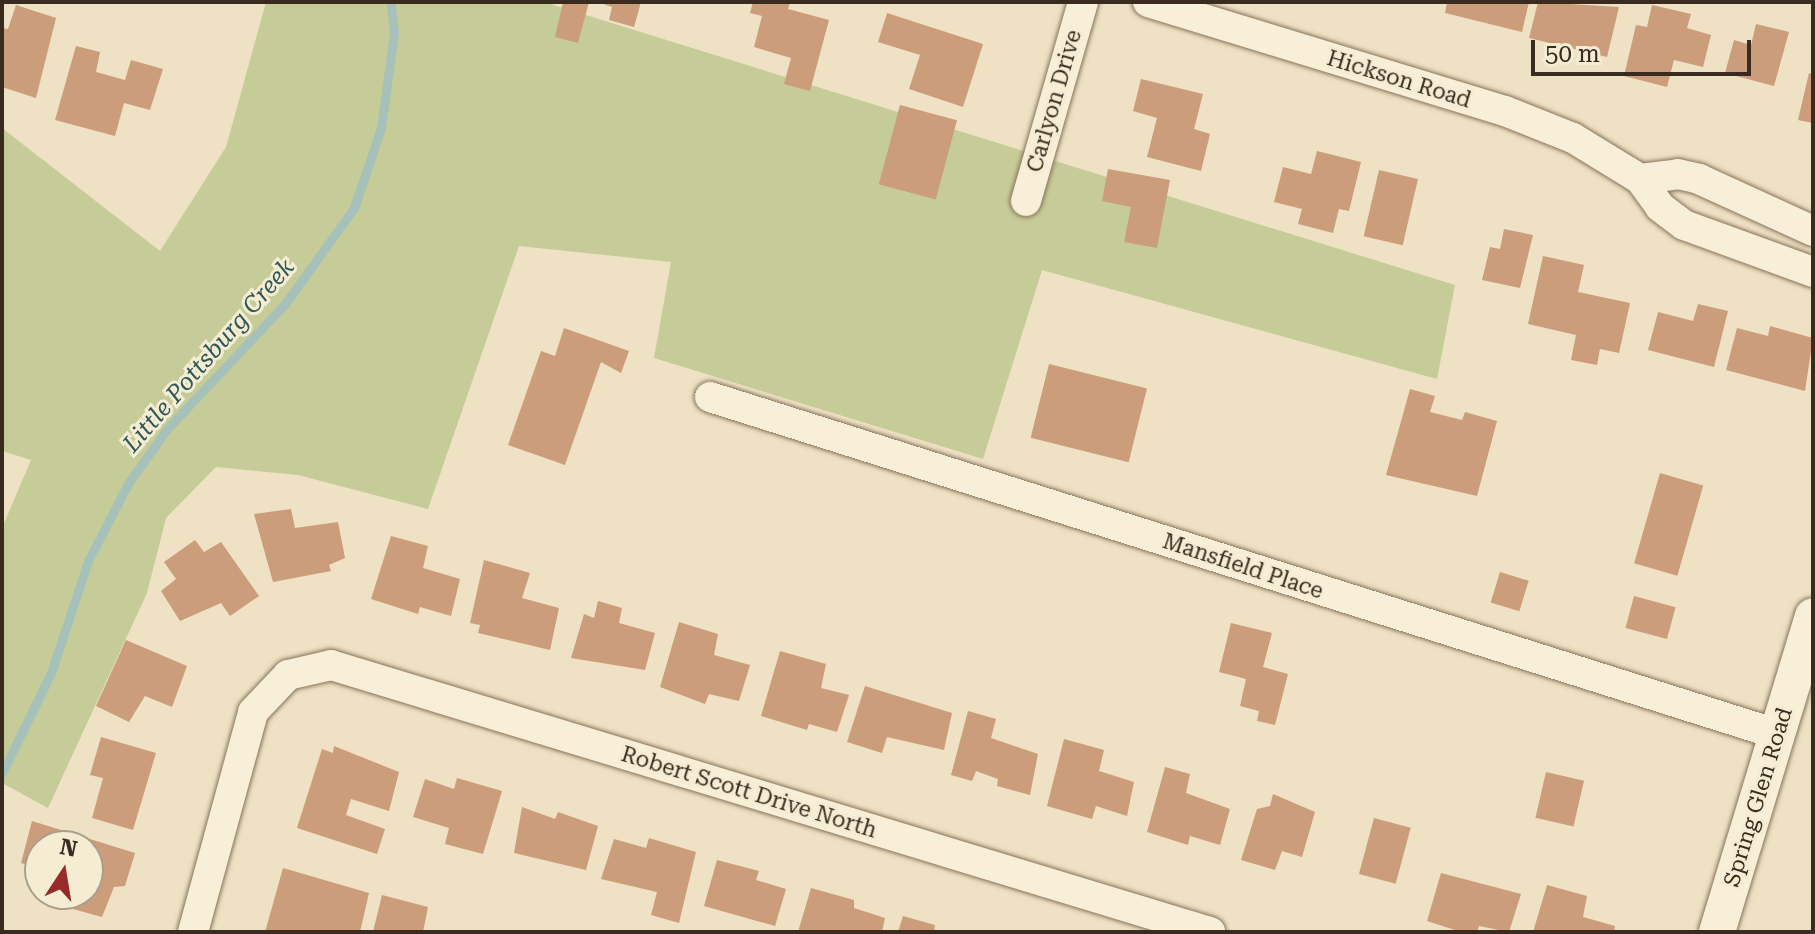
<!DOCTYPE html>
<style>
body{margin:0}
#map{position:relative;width:1815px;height:934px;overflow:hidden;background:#eee1c4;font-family:"Roboto Serif",serif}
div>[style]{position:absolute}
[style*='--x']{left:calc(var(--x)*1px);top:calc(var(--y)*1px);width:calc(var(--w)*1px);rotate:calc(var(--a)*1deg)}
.green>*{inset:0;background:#c6cc98}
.stream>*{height:9px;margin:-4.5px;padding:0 4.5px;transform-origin:4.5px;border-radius:4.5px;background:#a6c1b9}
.building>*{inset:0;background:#cb9d7b;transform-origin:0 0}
.roads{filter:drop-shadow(0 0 2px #88735b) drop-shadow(0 0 2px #88735b)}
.minor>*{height:30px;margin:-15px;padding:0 15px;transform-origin:15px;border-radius:15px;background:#f8efd8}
.tertiary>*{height:36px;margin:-18px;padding:0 18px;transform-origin:18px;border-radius:18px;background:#f8efd8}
span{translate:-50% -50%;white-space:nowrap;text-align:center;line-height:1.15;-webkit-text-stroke:6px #f5ecd4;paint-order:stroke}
.street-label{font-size:22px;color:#392b1f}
.water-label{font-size:24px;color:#2e5855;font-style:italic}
.frame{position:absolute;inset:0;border:4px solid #392b1f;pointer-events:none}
.north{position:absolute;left:24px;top:830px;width:80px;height:80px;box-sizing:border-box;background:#f5ecd4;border:2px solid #aa9f8c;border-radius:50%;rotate:12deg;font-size:22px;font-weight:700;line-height:32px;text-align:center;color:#392b1f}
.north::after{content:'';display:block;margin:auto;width:28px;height:36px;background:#972b2c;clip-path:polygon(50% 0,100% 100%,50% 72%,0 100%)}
.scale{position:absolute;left:1531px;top:40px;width:220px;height:36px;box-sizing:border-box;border:4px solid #392b1f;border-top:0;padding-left:10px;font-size:24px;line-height:28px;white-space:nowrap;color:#392b1f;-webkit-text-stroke:6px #f5ecd4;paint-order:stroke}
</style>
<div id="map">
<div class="green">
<i style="clip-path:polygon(266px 2px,544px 2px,1455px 285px,1437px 379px,1042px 270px,983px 459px,654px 358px,671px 262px,519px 246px,428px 509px,298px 475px,216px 467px,166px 518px,147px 593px,48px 808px,2px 783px,2px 528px,31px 460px,2px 451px,2px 128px,160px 251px,226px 147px)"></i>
</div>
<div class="stream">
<i style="--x:2;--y:773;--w:111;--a:-63.9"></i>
<i style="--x:51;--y:673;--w:118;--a:-71.7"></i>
<i style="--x:88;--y:561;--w:89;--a:-62.6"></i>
<i style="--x:129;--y:482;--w:65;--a:-54.4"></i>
<i style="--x:167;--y:429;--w:172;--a:-46.7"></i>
<i style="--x:285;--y:304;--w:118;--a:-54.3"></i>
<i style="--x:354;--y:208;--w:84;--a:-71.4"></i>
<i style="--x:381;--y:128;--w:96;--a:-82.2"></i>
<i style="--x:394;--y:33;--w:31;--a:-96"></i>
</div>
<div class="building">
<i style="clip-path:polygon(563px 2px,589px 2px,578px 43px,555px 37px)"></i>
<i style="clip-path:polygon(598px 2px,641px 2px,634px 27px,609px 20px,612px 7px)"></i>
<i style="clip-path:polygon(753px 2px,790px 2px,788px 9px,829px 20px,810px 91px,784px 84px,791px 58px,754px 47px,762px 16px,750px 13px)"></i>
<i style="clip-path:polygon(1447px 2px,1529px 2px,1522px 32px,1445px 13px)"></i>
<i style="clip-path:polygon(1538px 2px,1619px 7px,1607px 57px,1529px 38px)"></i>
<i style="clip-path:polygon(16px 5px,56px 18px,36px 98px,2px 87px,2px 28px,8px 29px)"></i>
<i style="clip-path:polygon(1652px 5px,1691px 14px,1687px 28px,1711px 35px,1703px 67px,1674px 60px,1667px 87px,1624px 76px,1636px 25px,1647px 27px)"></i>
<i style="clip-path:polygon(887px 13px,983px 44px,963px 107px,909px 89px,920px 55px,878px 42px)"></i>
<i style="clip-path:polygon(1756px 24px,1789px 32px,1774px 86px,1725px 73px,1734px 40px,1751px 45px)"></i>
<i style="clip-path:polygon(76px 46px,100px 52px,96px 72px,125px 80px,131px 60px,163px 69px,150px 110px,124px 103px,115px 136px,55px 120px)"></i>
<i style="clip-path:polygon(1809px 73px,1813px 74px,1813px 123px,1798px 120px)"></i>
<i style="clip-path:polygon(1141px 79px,1203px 94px,1194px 129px,1210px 134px,1201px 171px,1147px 157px,1157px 118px,1133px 111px)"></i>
<i style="left:900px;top:105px;width:59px;height:82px;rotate:15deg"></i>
<i style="clip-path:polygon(1317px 151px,1361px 162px,1349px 211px,1339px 209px,1333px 233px,1298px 224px,1302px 209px,1274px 202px,1283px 167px,1311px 174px)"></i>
<i style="clip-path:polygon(1108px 169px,1170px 180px,1157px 248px,1124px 242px,1131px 207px,1102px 201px)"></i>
<i style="left:1379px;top:170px;width:40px;height:68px;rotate:13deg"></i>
<i style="clip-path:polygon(1504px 229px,1533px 235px,1520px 288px,1482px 280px,1490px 247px,1500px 249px)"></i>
<i style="clip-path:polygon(1543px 256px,1584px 265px,1578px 292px,1630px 303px,1619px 353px,1600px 349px,1597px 365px,1571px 360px,1576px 335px,1528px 324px)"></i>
<i style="clip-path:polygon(1698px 304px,1728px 311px,1714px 367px,1648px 350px,1658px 312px,1693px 321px)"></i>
<i style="clip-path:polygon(1770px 326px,1813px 338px,1805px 391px,1726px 370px,1737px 328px,1768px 336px)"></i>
<i style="clip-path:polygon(564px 328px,629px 351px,621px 373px,601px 362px,565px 465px,508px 445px,541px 351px,555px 356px)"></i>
<i style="left:1049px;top:364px;width:101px;height:76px;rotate:14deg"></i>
<i style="clip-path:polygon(1410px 389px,1435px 396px,1430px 412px,1462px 420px,1465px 412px,1497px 421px,1477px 496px,1386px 475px)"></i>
<i style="left:1660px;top:473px;width:45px;height:94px;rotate:16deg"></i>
<i style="clip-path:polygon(291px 509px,295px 528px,338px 522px,345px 558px,329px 565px,331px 571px,273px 582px,254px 514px)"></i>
<i style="clip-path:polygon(391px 536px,428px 546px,423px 568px,460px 579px,451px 616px,420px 607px,418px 614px,371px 599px)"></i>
<i style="clip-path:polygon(195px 540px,204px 552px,221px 542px,259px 596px,230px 616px,221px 603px,180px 621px,161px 591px,176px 579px,164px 562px)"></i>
<i style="clip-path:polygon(484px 560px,530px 573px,522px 598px,559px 608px,550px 650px,478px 633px,480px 625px,470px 623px)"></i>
<i style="left:1500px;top:572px;width:30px;height:32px;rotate:17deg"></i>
<i style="left:1634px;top:596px;width:43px;height:33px;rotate:15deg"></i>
<i style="clip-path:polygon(598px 601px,622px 608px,619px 623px,655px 633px,645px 670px,571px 658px,584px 614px,594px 618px)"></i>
<i style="clip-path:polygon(679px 622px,718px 634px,714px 655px,750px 665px,739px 701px,709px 694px,705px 704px,660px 687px)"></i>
<i style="clip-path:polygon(1231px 623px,1272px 633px,1263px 667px,1288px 674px,1275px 725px,1257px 721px,1259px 711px,1240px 706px,1246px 679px,1219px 672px)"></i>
<i style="clip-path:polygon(126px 640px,187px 666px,172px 707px,145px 696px,129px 722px,96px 706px)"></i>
<i style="clip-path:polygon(780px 651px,826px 664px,821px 688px,849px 695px,837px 732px,809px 724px,807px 730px,761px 716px)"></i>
<i style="clip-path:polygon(865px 686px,952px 713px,944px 750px,887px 737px,882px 753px,847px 742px)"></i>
<i style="clip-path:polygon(968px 711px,996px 719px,991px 738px,1038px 754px,1030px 795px,997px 786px,998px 779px,976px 771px,972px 781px,951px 775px)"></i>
<i style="clip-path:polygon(101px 737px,156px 753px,133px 830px,92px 818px,103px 778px,90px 775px)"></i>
<i style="clip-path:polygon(1064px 739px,1104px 750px,1099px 771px,1134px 782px,1127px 816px,1096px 806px,1092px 819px,1047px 806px)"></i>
<i style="clip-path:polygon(334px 746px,399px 772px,389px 811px,351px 799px,346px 815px,385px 829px,377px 854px,297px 828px,322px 749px,333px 753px)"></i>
<i style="clip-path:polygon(1165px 767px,1190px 774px,1186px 793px,1230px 809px,1220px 845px,1190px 836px,1188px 845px,1147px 832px)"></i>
<i style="left:1546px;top:772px;width:39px;height:47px;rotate:13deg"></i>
<i style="clip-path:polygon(457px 778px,502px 791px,483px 854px,445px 844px,449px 828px,413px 817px,425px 779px,454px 789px)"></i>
<i style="clip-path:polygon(1273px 794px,1315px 812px,1302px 857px,1282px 851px,1275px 870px,1241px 860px,1257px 809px,1270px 806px)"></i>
<i style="clip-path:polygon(522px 807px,555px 819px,558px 812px,598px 826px,586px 870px,514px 853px)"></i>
<i style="left:1374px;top:818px;width:38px;height:58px;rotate:15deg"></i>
<i style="clip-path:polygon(32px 821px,135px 853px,125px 886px,114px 887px,102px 917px,62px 906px,64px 894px,88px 894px,88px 846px,40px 846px,40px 869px,21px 863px)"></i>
<i style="clip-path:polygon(649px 838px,696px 852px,679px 923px,651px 915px,657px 892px,601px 879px,614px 839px,646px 848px)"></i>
<i style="clip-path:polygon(717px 860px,759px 871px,756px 880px,786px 889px,775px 926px,704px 906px)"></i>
<i style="clip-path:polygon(283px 868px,369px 893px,360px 932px,265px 932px)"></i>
<i style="clip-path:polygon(1441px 873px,1521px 894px,1509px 932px,1479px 926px,1477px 932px,1461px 932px,1427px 921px)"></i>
<i style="clip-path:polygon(1547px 885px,1587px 896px,1583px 917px,1615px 926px,1614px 932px,1533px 932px)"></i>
<i style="clip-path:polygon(811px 888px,854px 900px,854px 908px,885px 918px,882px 932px,798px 932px)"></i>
<i style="clip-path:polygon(382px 895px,428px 907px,423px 932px,373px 932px)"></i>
<i style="clip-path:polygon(903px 916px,935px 925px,934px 932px,898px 932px)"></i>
</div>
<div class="roads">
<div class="minor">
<i style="--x:1148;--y:2;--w:373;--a:17"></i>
<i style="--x:1505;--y:111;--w:73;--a:21.7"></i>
<i style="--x:1573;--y:138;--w:79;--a:31.5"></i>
<i style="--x:1640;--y:179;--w:34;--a:54"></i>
<i style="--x:1660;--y:207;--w:30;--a:37"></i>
<i style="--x:1684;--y:225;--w:137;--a:20"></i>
<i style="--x:1640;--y:179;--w:38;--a:-7"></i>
<i style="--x:1678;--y:174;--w:22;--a:13"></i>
<i style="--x:1699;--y:179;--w:125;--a:24.5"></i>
<i style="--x:1026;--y:201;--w:207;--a:-74"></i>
<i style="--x:710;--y:397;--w:1119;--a:17.53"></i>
<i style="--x:193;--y:932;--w:228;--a:-74.7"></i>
<i style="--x:253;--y:712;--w:51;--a:-46.6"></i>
<i style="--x:288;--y:675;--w:44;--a:-13.1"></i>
<i style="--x:331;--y:665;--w:919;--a:16.9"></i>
</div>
<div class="tertiary">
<i style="--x:1717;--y:932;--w:330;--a:-73.1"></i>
</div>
</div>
<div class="street-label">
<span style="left:1399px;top:79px;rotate:17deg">Hickson Road</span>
<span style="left:1054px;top:101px;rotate:-74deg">Carlyon Drive</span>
<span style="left:1243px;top:566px;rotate:18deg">Mansfield Place</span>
<span style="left:749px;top:792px;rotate:17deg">Robert Scott Drive North</span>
<span style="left:1758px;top:797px;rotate:-73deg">Spring Glen Road</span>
</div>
<div class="water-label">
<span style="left:209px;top:356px;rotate:-49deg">Little Pottsburg Creek</span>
</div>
<div class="frame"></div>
<div class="north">N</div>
<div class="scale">50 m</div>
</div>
